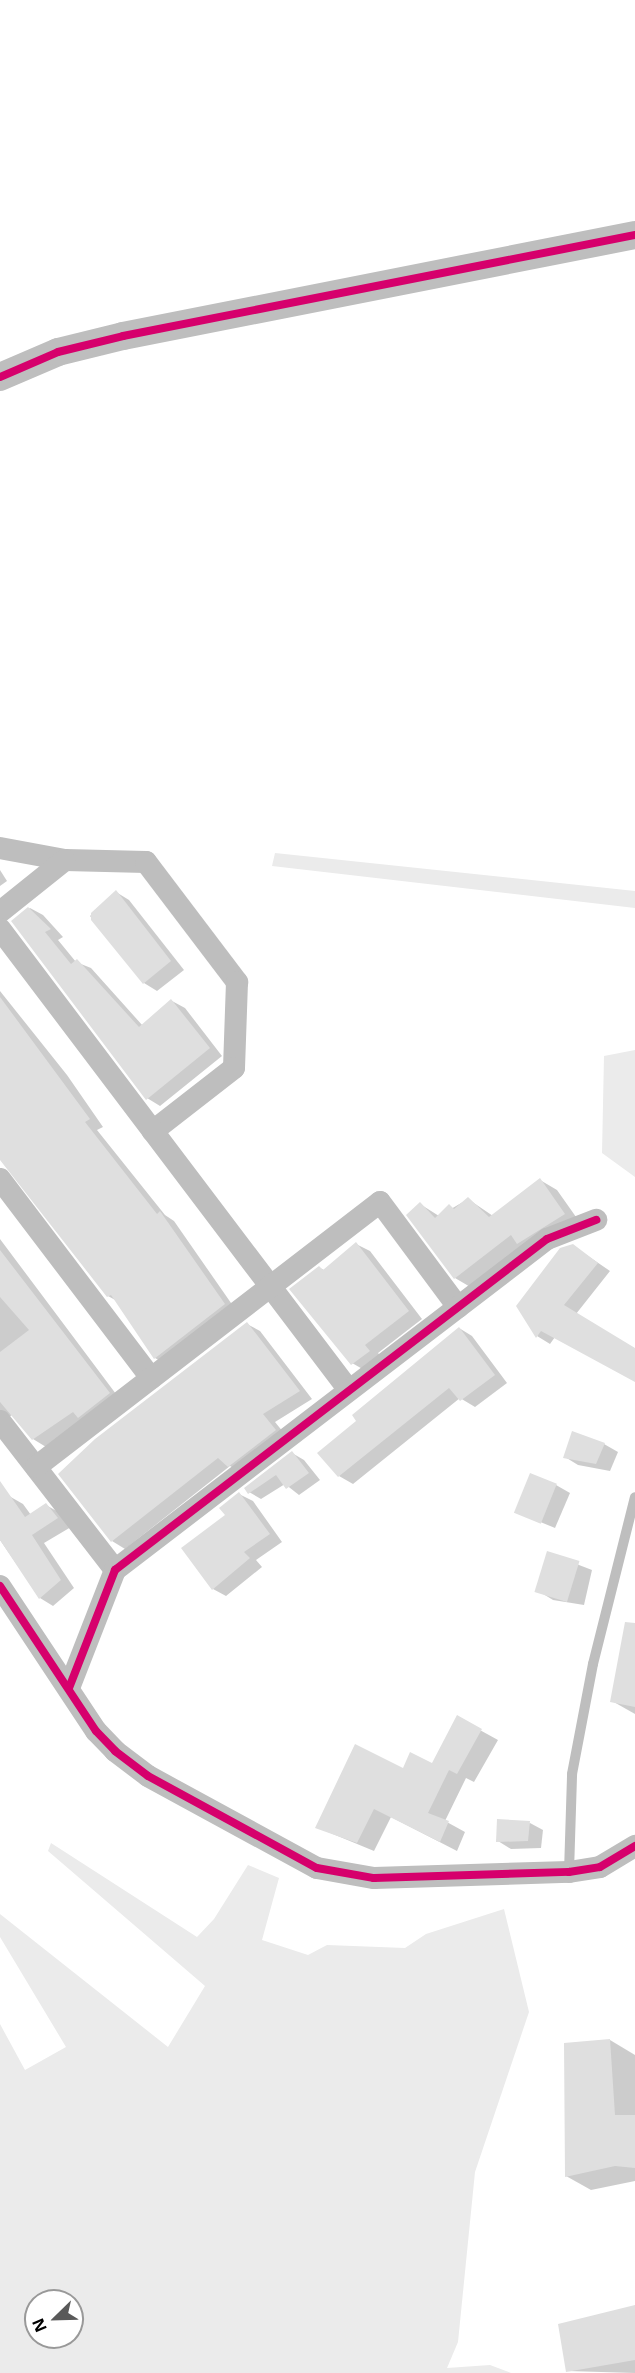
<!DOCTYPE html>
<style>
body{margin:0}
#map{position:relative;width:635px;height:2373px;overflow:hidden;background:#fff;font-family:"Open Sans",sans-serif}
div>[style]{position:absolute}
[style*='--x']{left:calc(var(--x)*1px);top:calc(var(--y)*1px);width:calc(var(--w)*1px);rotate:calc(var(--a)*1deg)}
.green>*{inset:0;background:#ebebeb}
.shadow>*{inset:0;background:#0003}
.building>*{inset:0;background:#dfdfdf;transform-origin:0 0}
.service>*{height:10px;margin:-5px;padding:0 5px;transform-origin:5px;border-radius:5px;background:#bebebe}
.minor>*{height:22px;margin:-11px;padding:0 11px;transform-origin:11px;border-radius:11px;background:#bebebe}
.tertiary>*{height:28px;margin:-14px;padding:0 14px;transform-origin:14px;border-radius:14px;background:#bebebe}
.cycleway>*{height:8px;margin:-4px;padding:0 4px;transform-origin:4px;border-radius:4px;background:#d6006c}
span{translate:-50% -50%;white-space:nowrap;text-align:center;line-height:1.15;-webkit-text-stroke:4.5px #fff;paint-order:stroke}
.north{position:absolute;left:24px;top:2289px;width:60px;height:60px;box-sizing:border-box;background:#fff;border:2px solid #999;border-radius:50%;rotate:247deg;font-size:16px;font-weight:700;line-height:24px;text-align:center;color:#000}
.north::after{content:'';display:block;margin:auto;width:21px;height:27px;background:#595959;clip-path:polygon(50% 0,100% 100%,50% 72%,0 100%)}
</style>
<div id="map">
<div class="green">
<i style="clip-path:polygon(275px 853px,635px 891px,635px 908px,272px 866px)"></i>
<i style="clip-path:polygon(635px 1050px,635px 1177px,602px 1153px,604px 1056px)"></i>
<i style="clip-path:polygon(evenodd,51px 1843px,197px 1937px,214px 1919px,248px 1865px,279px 1878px,262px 1940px,308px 1955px,327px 1945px,405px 1948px,426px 1934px,504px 1909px,529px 2012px,475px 2172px,458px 2342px,447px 2368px,490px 2365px,511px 2373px,0 2373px,0 2024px,25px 2070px,66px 2047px,0 1937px,0 1914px,168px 2047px,205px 1986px,48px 1851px,51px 1843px,36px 2301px,72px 2301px,72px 2337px,36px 2337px,36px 2301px)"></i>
</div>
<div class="shadow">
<i style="clip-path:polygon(0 870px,7px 881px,0 886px)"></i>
<i style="clip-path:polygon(116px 892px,129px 900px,184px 970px,157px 991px,144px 983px,90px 916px)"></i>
<i style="clip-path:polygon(30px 908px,43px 915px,63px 937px,58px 940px,76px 962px,91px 968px,143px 1026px,172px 1001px,185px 1008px,222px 1056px,160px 1106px,147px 1098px,13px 921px)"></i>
<i style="clip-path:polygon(0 991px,67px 1075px,103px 1127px,97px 1130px,165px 1215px,174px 1221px,238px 1313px,169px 1366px,155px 1358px,117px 1301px,108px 1296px,0 1158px)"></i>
<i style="clip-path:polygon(540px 1180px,557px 1190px,581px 1224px,472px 1288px,455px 1278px,420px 1204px,439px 1216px,468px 1199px,493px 1216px)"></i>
<i style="clip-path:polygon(0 1239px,122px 1402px,46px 1447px,33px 1439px,12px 1415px,1px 1423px,0 1432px)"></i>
<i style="clip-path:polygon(356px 1244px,370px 1251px,422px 1319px,378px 1353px,383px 1359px,366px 1371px,352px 1363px,320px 1268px,324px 1270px)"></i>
<i style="clip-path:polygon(572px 1245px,610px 1271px,576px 1314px,635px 1350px,635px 1380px,555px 1337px,550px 1344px,537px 1336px)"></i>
<i style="clip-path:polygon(247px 1324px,260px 1331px,312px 1399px,275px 1422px,288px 1438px,242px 1473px,230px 1466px,125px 1549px,112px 1541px)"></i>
<i style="clip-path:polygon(459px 1328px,472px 1336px,507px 1383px,475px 1407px,460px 1398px,353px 1484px,339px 1476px,358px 1421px)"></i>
<i style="clip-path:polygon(604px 1444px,618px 1452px,610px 1471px,578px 1465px,565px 1457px)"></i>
<i style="clip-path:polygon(292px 1453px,304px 1460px,320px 1480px,299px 1495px,285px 1484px,261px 1499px,249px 1492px)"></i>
<i style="clip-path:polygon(556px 1485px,570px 1493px,555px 1528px,516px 1512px)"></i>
<i style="clip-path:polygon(239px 1494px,253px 1501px,282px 1542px,256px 1560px,262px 1567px,226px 1596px,213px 1589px,227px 1516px)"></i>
<i style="clip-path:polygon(9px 1496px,23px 1504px,31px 1515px,46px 1505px,60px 1513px,71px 1527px,44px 1543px,74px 1588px,53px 1606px,40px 1598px,0 1540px,0 1504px)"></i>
<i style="clip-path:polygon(548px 1553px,592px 1570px,584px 1605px,553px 1600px,540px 1592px)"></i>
<i style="clip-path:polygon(635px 1658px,635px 1714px,612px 1701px)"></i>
<i style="clip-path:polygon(458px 1718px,498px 1740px,474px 1782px,466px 1778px,445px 1821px,465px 1832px,457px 1851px,391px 1817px,374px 1851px,316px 1827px,404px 1770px,433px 1765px)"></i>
<i style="clip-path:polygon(530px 1823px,543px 1830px,541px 1848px,511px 1849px,498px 1841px)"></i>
<i style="clip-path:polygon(610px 2040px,635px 2055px,635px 2181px,591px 2190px,566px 2176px)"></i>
<i style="clip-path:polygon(635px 2307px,635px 2373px,567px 2371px)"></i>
</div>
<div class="building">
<i style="clip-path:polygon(116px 890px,171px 961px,143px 984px,91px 920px,91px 913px)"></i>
<i style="clip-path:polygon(28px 907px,51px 929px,45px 932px,71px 964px,77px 959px,139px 1027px,171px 999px,210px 1048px,146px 1100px,11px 921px)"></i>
<i style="clip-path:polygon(0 997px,90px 1119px,85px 1122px,157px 1214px,160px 1211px,225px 1304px,154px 1359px,111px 1295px,107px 1297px,0 1160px)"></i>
<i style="clip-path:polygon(540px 1178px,565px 1214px,517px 1244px,511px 1235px,454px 1279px,406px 1215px,420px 1202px,435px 1218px,449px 1204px,454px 1209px,468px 1197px,489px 1217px)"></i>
<i style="clip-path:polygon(356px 1242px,409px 1311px,365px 1345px,370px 1351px,351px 1365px,289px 1289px,319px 1266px,323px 1270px)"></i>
<i style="clip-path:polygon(573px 1244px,598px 1263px,564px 1305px,635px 1348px,635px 1382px,541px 1331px,536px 1338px,516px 1306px,560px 1248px)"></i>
<i style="clip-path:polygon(0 1250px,110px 1393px,78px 1418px,73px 1412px,32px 1440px,0 1402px,0 1352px,29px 1330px,0 1297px)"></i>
<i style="clip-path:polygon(247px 1322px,300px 1391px,263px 1414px,276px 1430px,228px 1467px,218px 1458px,111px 1542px,58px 1474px,95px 1439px)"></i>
<i style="clip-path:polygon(459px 1327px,495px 1375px,460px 1401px,449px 1388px,338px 1477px,317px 1453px,356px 1421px,352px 1415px)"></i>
<i style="clip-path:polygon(572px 1431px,605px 1443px,596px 1464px,563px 1458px)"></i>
<i style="clip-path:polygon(292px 1451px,309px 1473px,286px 1489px,276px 1475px,248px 1494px,244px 1488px)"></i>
<i style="left:530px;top:1473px;width:29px;height:43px;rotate:22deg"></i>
<i style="clip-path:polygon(0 1481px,25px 1517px,46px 1503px,58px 1518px,32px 1535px,61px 1580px,39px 1599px,0 1540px)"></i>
<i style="clip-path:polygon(239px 1492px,270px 1534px,244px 1552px,250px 1558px,212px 1590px,181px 1548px,225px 1515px,219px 1508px)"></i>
<i style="left:547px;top:1551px;width:34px;height:43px;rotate:17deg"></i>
<i style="clip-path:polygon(625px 1622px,635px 1623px,635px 1707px,610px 1702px)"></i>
<i style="clip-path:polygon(457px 1715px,482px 1729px,457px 1774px,449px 1770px,428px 1813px,449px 1821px,440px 1842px,374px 1809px,357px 1843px,315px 1828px,355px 1744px,403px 1768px,410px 1752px,432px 1763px)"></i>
<i style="clip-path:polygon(497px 1819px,530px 1821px,528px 1841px,496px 1842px)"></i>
<i style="clip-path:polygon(610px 2039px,615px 2115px,635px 2115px,635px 2168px,615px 2166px,565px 2177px,564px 2043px)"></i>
<i style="clip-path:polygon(635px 2305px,635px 2360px,566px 2372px,558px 2324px)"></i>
</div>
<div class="service">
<i style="--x:569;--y:1872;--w:98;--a:-88.2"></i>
<i style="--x:572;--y:1774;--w:112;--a:-79.2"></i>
<i style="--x:593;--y:1664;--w:172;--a:-75.9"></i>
</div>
<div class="minor">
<i style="--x:0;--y:848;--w:66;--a:10.5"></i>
<i style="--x:65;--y:860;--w:81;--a:1.4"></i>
<i style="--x:146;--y:862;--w:151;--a:52.8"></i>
<i style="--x:237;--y:982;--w:86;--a:92"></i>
<i style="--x:234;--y:1068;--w:103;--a:142.1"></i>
<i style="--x:0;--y:912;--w:83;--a:-38.7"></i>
<i style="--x:0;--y:929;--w:577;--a:52.89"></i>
<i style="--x:0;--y:1179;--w:250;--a:52.8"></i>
<i style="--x:0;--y:1421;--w:188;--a:52.3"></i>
<i style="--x:36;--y:1467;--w:434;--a:-37.6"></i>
<i style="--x:380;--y:1202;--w:131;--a:53.4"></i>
<i style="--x:0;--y:1586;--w:174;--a:56.5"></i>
<i style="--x:96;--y:1731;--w:28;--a:46"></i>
<i style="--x:115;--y:1751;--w:41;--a:37.1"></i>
<i style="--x:148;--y:1776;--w:192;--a:28.6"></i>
<i style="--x:317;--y:1868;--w:58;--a:10"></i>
<i style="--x:374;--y:1878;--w:195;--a:-1.8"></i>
<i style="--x:569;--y:1872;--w:31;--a:-9"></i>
<i style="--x:600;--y:1867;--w:41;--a:-31"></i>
<i style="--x:69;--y:1688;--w:127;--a:-68.7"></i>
<i style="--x:115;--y:1570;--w:544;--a:-37.46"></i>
<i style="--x:547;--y:1239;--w:53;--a:-21.2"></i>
</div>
<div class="tertiary">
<i style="--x:0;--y:377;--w:63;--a:-23.3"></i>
<i style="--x:58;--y:352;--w:67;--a:-13.8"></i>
<i style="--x:123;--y:336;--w:522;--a:-11.16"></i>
</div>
<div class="cycleway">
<i style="--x:0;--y:377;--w:63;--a:-23.3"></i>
<i style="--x:58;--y:352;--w:67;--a:-13.8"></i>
<i style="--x:123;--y:336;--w:522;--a:-11.16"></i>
<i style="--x:0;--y:1586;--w:174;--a:56.5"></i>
<i style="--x:96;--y:1731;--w:28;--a:46"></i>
<i style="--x:115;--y:1751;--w:41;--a:37.1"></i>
<i style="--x:148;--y:1776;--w:192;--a:28.6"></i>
<i style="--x:317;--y:1868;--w:58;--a:10"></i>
<i style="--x:374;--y:1878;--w:195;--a:-1.8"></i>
<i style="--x:569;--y:1872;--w:31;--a:-9"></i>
<i style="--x:600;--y:1867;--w:41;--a:-31"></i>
<i style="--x:69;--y:1688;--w:127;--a:-68.7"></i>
<i style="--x:115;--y:1570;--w:544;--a:-37.46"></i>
<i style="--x:547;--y:1239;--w:53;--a:-21.2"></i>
</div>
<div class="north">N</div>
</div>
